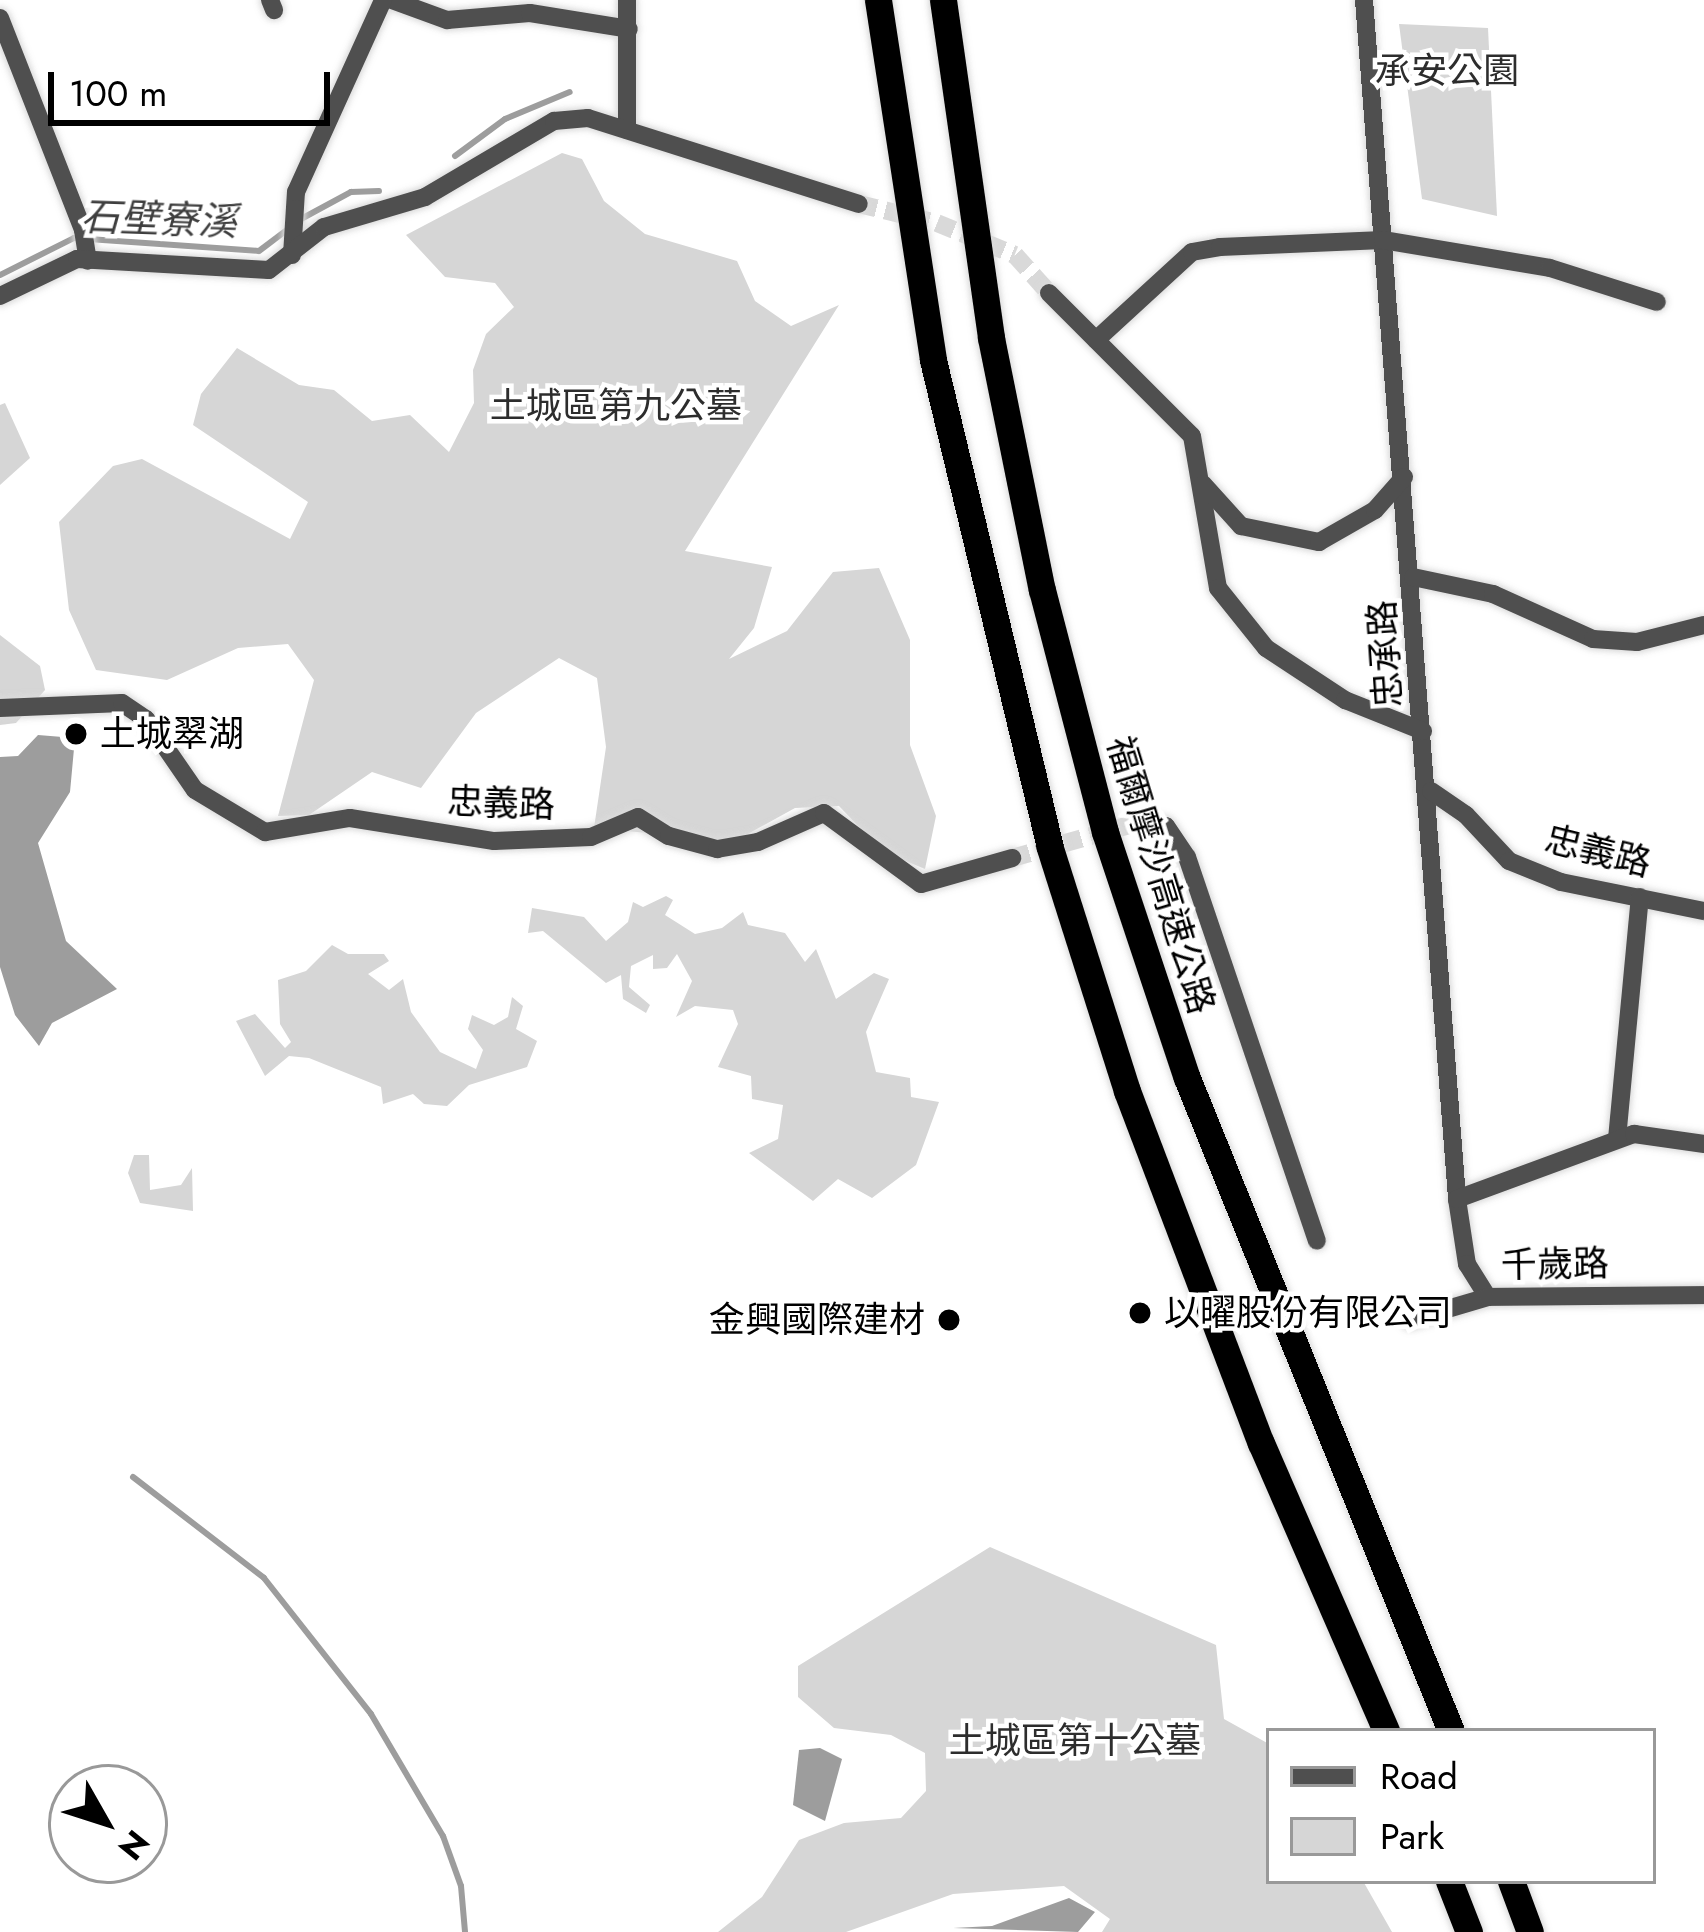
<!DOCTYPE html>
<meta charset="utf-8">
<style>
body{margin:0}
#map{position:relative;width:1704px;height:1932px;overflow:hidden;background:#fff;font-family:Jost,"Noto Sans TC",sans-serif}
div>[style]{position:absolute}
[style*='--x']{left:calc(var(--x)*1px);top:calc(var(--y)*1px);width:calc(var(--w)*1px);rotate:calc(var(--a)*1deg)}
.green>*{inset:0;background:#d6d6d6}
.water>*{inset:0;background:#9d9d9d}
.stream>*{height:6px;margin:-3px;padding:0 3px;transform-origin:3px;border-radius:3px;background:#9d9d9d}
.minor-tunnel>*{height:18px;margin-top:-9px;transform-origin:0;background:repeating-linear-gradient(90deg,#d9d9d9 0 18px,transparent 0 27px)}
.roads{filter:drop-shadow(0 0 3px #dbdbdb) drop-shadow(0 0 3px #dbdbdb)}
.minor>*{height:18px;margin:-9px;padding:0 9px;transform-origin:9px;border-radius:9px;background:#4f4f4f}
.highway>*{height:27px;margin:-13.5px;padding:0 13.5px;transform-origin:13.5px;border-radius:13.5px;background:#000}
.dots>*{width:33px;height:33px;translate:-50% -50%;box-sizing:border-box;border:6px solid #fff;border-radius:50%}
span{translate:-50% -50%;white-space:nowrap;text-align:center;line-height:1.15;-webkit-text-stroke:9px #fff;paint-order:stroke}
.park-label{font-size:36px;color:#2d2d2d}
.street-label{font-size:36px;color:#000}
.poi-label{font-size:36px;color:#000}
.left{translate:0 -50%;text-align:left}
.right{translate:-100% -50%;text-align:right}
.water-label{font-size:39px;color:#3e3e3e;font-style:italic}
.legend{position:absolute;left:1266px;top:1728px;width:390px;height:156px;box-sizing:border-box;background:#fff;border:3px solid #999;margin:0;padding:15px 21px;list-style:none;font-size:36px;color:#000}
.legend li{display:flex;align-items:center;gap:24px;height:60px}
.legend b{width:60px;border:3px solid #999}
.north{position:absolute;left:48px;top:1764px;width:120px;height:120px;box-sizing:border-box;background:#fff;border:3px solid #999;border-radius:50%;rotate:129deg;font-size:33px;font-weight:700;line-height:48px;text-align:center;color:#000}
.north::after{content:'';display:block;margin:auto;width:42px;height:54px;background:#000;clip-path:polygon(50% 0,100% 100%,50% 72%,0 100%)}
.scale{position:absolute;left:48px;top:72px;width:282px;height:54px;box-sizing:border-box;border:6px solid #000;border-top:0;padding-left:15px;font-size:36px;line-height:42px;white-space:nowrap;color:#000;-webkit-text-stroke:9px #fff;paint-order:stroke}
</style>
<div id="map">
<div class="green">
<i style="clip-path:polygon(1399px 24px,1488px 28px,1497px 216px,1422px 199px)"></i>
<i style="clip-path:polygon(562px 153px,582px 159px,604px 201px,645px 234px,737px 261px,755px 301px,791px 326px,839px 305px,685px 551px,772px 567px,754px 628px,729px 659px,787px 631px,833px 572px,879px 568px,910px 640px,910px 745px,936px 816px,925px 869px,882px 851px,839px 806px,795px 808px,735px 841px,594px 828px,606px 747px,597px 678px,559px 658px,476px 713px,421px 788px,372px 772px,309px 815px,278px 816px,314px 680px,288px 644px,238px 648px,167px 680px,96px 670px,69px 610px,59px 522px,113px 466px,142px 459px,290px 539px,308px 502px,193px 425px,201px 394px,237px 348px,299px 385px,334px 390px,372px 421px,410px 415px,449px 452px,474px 403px,473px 370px,486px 334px,514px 307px,495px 283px,445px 277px,406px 235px)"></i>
<i style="clip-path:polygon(5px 403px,30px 458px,0 485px,0 405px)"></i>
<i style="clip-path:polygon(0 635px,40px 666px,45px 690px,16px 723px,0 725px)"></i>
<i style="clip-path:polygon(666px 896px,673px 900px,665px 915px,695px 934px,722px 928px,743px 912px,748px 925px,785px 933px,805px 962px,816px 949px,836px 999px,874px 973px,889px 979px,866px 1032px,876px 1072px,910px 1078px,911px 1097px,939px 1102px,916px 1165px,872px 1198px,838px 1179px,813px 1201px,749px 1153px,778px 1139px,783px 1105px,752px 1099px,751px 1076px,718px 1067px,738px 1024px,733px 1010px,695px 1006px,676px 1017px,692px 981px,677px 954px,667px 968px,653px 969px,653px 955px,631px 966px,629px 987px,650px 1005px,646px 1013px,623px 999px,621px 975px,606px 983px,543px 931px,528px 933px,532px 908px,584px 917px,606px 941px,628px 922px,633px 902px,643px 907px)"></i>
<i style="clip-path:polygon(332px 945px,348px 954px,384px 954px,389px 961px,368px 974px,389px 990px,403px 979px,411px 1012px,440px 1052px,476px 1069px,483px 1050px,468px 1029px,472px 1015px,494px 1025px,508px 1017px,512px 997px,523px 1006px,516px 1029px,537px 1041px,527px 1067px,469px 1085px,447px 1106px,424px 1104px,413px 1094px,383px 1104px,381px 1087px,309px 1058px,289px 1056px,265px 1076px,236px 1021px,255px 1014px,285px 1048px,291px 1042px,280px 1024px,278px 980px,306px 971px)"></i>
<i style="clip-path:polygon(134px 1155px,149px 1155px,150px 1190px,181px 1185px,192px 1168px,193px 1211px,140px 1203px,128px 1173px)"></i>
<i style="clip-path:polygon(990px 1547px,1216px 1645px,1224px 1719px,1269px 1744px,1269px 1881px,1363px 1881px,1392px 1932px,1102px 1932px,1110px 1919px,1064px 1886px,953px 1894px,846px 1932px,718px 1932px,762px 1897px,799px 1840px,844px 1823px,901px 1818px,926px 1791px,925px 1753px,891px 1735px,834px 1728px,798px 1697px,798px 1666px)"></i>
</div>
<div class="water">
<i style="clip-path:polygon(38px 735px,75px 738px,70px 792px,38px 843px,66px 941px,117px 989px,52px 1023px,39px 1046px,15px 1015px,0 967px,0 757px,18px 756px)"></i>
<i style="clip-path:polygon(820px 1748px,842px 1759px,825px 1821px,793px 1805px,799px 1750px)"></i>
<i style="clip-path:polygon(1069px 1898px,1095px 1912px,1078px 1932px,953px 1928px,992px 1926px)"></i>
</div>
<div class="stream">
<i style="--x:455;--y:156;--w:62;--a:-36.5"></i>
<i style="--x:505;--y:119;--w:70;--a:-22.6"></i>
<i style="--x:301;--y:219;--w:57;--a:-28.4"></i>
<i style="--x:351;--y:192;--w:28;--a:-2"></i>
<i style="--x:0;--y:275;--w:83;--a:-26.6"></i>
<i style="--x:74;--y:238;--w:185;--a:4"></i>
<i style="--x:259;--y:251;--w:40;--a:-37"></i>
<i style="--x:133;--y:1477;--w:165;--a:37.6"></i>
<i style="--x:264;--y:1578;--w:173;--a:51.8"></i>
<i style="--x:371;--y:1714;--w:142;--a:59.5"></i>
<i style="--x:443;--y:1836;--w:53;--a:70.2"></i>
<i style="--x:461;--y:1886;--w:46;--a:85"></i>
</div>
<div class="minor-tunnel">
<i style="--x:859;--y:204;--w:80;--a:13.7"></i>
<i style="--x:937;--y:223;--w:84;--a:22.3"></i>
<i style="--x:1015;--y:255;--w:51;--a:48.2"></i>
<i style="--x:1012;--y:858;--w:133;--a:-15.7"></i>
</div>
<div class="roads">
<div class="minor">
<i style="--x:270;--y:0;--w:11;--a:68"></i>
<i style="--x:392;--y:0;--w:59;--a:20"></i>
<i style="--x:447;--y:20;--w:83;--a:-4.8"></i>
<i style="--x:530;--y:13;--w:100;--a:9.2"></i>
<i style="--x:627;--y:0;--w:130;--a:90"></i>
<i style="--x:1364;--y:0;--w:1203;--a:85.56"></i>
<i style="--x:1457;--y:1199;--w:66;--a:81.3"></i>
<i style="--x:1467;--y:1264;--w:39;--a:58"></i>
<i style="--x:0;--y:18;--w:228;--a:68.6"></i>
<i style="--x:83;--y:230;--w:31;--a:81"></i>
<i style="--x:292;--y:255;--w:63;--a:-86.4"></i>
<i style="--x:296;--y:192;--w:211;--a:-65.6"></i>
<i style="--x:1049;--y:293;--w:202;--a:45"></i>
<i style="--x:1192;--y:436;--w:154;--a:80.3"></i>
<i style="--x:1218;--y:588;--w:77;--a:51.3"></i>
<i style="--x:1266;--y:648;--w:95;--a:33.4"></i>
<i style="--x:1345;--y:700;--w:84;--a:21.7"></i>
<i style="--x:0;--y:296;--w:85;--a:-25.7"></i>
<i style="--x:77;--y:259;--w:192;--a:3.3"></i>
<i style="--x:269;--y:270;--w:70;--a:-38"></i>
<i style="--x:324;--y:227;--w:105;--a:-16.5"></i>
<i style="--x:425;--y:197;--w:150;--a:-30.5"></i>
<i style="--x:554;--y:121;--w:34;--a:-5"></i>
<i style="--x:588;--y:118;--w:284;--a:17.6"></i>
<i style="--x:1096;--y:340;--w:130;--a:-42.5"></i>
<i style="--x:1192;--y:252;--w:28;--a:-10"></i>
<i style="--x:1220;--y:247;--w:163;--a:-2.5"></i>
<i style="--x:1383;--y:240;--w:169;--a:9.5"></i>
<i style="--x:1550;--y:268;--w:112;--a:17.6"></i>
<i style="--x:1203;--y:484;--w:57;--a:47.9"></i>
<i style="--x:1241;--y:526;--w:80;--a:11.6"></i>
<i style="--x:1319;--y:542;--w:64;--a:-29.7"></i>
<i style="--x:1375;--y:510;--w:44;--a:-48.7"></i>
<i style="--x:1413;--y:577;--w:82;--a:12"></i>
<i style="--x:1493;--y:594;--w:110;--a:24.2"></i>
<i style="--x:1593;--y:639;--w:44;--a:3.9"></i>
<i style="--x:1637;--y:642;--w:69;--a:-14.2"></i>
<i style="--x:0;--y:708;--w:122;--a:-2.3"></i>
<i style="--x:122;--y:703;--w:29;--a:34"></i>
<i style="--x:146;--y:719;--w:86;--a:55.4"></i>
<i style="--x:195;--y:790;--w:82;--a:31"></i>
<i style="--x:265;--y:832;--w:86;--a:-9.4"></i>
<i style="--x:350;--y:818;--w:146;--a:9.1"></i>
<i style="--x:494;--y:841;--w:97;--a:-2.4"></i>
<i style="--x:591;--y:837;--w:51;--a:-23.1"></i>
<i style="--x:638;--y:817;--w:36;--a:32"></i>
<i style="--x:669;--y:836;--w:50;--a:15.2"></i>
<i style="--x:717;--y:849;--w:42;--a:-9.7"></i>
<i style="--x:758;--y:842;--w:72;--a:-23.7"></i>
<i style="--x:824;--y:813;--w:120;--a:36.2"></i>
<i style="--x:921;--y:884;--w:95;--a:-15.9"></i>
<i style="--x:1431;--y:791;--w:42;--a:34.4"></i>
<i style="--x:1466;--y:815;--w:63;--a:46.9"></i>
<i style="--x:1509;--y:861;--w:56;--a:22"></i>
<i style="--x:1561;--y:882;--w:146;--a:11.5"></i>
<i style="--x:1140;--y:822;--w:26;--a:9"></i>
<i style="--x:1166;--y:826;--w:37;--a:56"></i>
<i style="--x:1187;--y:857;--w:405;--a:71.3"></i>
<i style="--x:1617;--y:1139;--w:243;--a:-84.6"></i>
<i style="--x:1457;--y:1199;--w:189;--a:-20.2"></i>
<i style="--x:1634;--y:1134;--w:71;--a:8.1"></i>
<i style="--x:1410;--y:1320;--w:81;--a:-16.4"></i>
<i style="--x:1488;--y:1297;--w:216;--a:-0.5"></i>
</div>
<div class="highway">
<i style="--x:878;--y:0;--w:364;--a:81.3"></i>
<i style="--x:933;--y:360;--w:499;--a:76.5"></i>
<i style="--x:1049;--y:845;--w:258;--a:72.4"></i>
<i style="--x:1127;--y:1091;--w:377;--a:69.2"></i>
<i style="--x:1261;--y:1443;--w:314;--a:66.5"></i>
<i style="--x:943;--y:0;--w:341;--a:81.9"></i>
<i style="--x:991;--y:338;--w:257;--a:78.6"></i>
<i style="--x:1042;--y:590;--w:250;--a:75.4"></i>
<i style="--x:1105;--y:832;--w:259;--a:71.6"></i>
<i style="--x:1187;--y:1078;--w:704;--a:67.99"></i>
<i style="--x:1449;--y:1881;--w:55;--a:68.6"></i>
<i style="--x:1511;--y:1881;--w:54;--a:69.6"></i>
</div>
</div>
<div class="dots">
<i style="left:76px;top:734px;background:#000"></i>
<i style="left:1140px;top:1313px;background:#000"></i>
<i style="left:949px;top:1320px;background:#000"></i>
</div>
<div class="park-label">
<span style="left:1447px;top:71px">承安公園</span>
<span style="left:616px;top:406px">土城區第九公墓</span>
<span style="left:1075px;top:1741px">土城區第十公墓</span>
</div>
<div class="street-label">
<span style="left:1385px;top:654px;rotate:-94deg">忠承路</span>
<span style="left:501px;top:803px;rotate:2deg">忠義路</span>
<span style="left:1598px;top:851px;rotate:14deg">忠義路</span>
<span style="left:1161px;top:875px;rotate:73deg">福爾摩沙高速公路</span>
<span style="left:1555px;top:1264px;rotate:-1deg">千歲路</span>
</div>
<div class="poi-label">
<span class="left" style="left:100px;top:734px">土城翠湖</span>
<span class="left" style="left:1164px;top:1313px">以曜股份有限公司</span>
<span class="right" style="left:925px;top:1320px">金興國際建材</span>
</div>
<div class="water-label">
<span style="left:159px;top:220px;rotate:2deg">石壁寮溪</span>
</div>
<ul class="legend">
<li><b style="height:15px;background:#4f4f4f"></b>Road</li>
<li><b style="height:33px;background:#d6d6d6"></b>Park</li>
</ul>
<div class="north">N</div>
<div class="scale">100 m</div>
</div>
